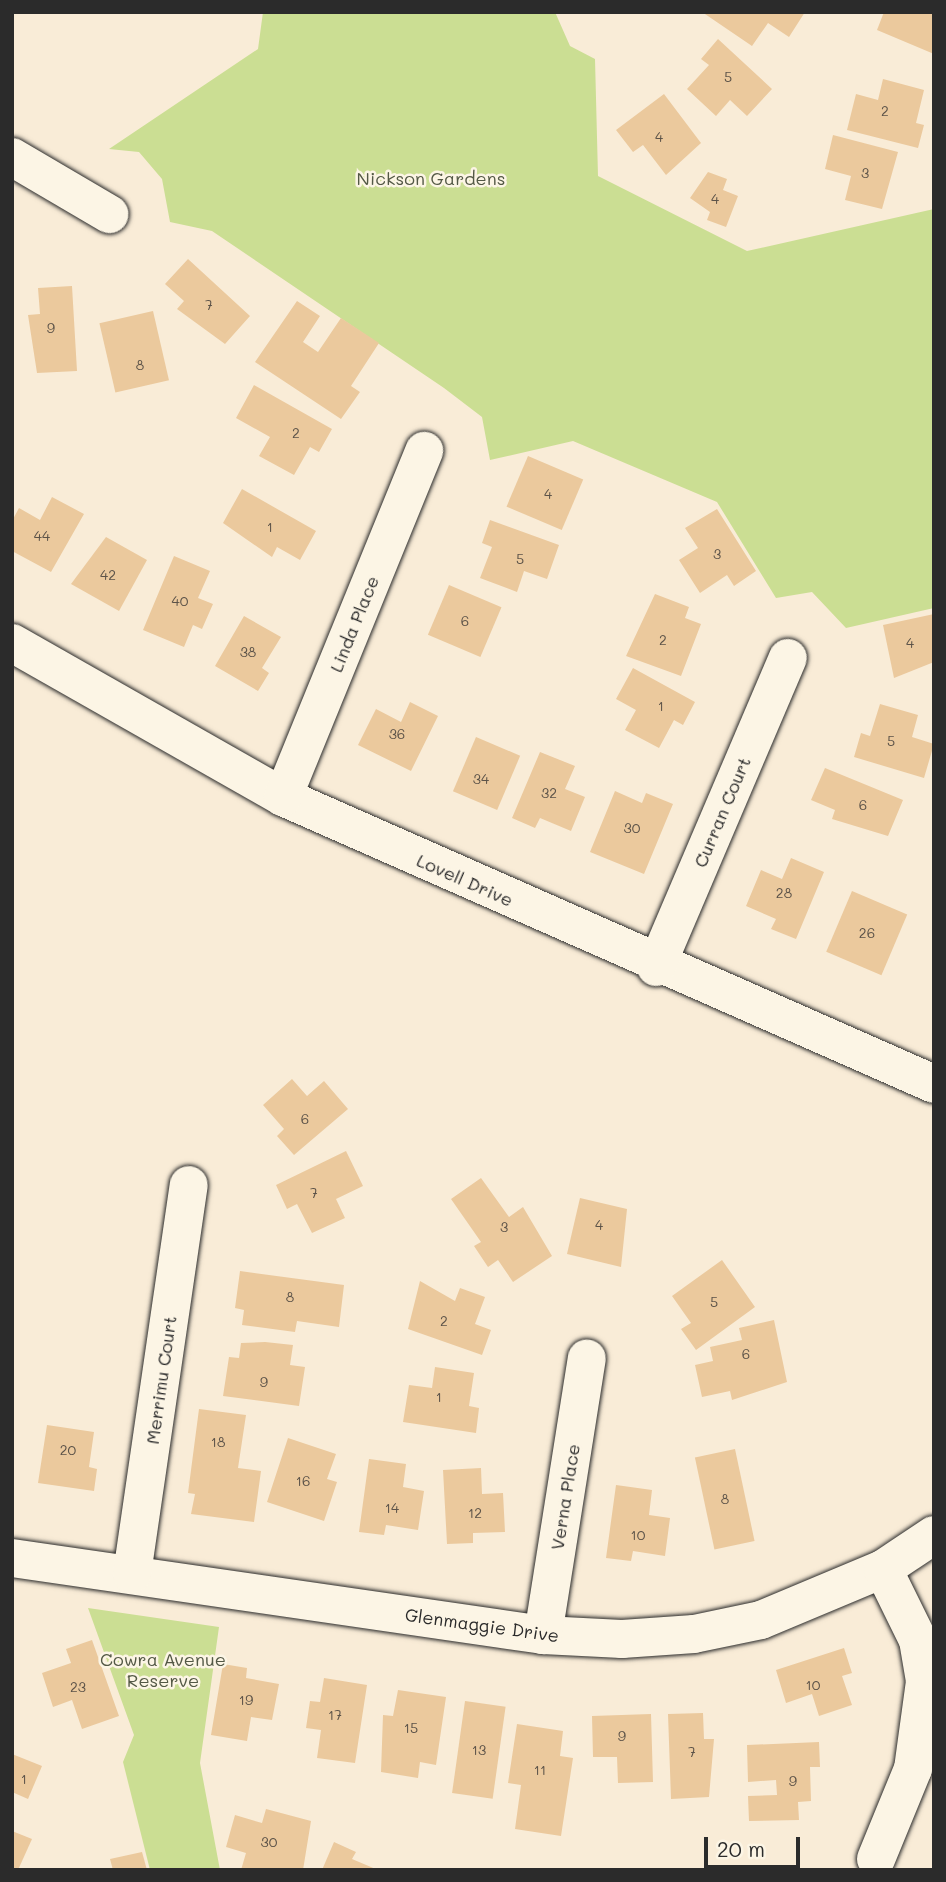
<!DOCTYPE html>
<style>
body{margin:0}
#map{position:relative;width:946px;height:1882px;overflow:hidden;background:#f9ecd7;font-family:Mali,sans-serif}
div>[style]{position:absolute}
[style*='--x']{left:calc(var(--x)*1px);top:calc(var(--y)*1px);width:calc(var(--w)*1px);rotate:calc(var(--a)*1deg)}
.green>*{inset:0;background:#cbde93}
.building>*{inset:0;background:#ebc99d;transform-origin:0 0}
.roads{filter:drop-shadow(0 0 2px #2b2b2b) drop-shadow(0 0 2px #2b2b2b)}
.minor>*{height:38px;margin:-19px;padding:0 19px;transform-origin:19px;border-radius:19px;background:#fcf5e5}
span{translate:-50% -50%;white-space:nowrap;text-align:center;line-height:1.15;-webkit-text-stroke:5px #fcf5e5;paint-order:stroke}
.number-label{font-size:14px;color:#5b5248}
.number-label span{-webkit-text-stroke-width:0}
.park-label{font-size:18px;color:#535845}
.street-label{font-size:18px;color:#2b2b2b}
.frame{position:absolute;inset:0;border:14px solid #2b2b2b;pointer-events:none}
.scale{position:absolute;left:704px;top:1837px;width:96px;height:32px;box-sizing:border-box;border:4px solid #2b2b2b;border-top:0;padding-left:9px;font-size:21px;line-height:24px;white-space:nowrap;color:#2b2b2b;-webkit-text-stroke:5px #fcf5e5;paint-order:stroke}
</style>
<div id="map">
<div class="green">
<i style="clip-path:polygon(263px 12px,555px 12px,570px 46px,595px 59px,598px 176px,747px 251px,934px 209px,934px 608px,846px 628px,812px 592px,776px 598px,717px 502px,573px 441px,490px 460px,482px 417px,444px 388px,212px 231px,170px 222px,162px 179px,139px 152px,109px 149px,258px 49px)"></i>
<i style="clip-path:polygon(88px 1608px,219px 1627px,200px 1763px,220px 1870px,150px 1870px,123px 1762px,134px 1735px)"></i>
</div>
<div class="building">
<i style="clip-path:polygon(702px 12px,805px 12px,789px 37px,768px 23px,752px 46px)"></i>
<i style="clip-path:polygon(884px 12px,934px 12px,934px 54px,877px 30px)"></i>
<i style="clip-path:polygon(718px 39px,772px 89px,747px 116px,730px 100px,716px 116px,687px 89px,709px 65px,701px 59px)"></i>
<i style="clip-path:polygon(883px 79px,924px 90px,916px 123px,924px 125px,918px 148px,847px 130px,856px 94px,878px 100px)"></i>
<i style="clip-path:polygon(664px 94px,701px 143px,666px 175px,643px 145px,633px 152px,616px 130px)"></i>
<i style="clip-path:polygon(833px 135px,898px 152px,882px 209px,845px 200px,851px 176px,825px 169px)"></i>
<i style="clip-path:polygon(708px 172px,727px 179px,723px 190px,738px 196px,726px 227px,707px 220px,710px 212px,690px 198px)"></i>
<i style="clip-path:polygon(188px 259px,250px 316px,225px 344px,177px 309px,184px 301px,165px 284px)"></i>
<i style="clip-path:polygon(72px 286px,77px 371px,37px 373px,28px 315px,40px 314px,38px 288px)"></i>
<i style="clip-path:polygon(297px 301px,320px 316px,303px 342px,318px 352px,341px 318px,379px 343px,351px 386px,360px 392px,341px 419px,255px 362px)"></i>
<i style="left:153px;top:311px;width:71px;height:55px;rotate:77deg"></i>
<i style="clip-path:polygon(254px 385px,332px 429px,319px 452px,310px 447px,294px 475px,259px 456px,270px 437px,236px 418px)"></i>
<i style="left:528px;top:456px;width:60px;height:55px;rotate:23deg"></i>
<i style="clip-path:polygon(242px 489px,316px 531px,300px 560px,277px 547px,272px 557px,223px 523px)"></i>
<i style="clip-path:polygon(52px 497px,84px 514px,51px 572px,12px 551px,12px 521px,19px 508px,40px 520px)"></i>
<i style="clip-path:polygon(717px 509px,756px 571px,734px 586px,727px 575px,700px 593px,679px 560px,698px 548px,685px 528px)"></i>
<i style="clip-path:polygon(490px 520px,559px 545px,547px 579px,524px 571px,517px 592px,480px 578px,492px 547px,482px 543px)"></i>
<i style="clip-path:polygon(106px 537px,147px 560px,119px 611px,71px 584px)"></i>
<i style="clip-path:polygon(174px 556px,210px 571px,198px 598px,213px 604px,202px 629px,193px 625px,184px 647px,143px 630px)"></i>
<i style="left:449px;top:585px;width:57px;height:54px;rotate:23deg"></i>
<i style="clip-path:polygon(655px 594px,689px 607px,685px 618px,701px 624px,681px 676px,626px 656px)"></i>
<i style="clip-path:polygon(934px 614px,934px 662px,894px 678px,883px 625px)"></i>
<i style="clip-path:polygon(244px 616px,281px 637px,262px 668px,269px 673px,258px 691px,215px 666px)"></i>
<i style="clip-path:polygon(633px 668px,695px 702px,683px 725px,674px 720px,659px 748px,625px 730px,636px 710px,616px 699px)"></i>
<i style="clip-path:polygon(410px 702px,438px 716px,411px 771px,358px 745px,376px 709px,401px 722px)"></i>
<i style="clip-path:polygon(880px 704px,918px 715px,912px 737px,934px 744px,924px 778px,854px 757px,861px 733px,870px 736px)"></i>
<i style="left:476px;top:737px;width:48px;height:59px;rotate:23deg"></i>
<i style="clip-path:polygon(540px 752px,575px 766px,565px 789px,585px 797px,571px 831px,540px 818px,535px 828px,512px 818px)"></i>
<i style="clip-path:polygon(825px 768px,903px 800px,888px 836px,832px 819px,835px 810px,811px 800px)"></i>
<i style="clip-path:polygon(615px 791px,642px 803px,646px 793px,673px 804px,644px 874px,590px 852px)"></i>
<i style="clip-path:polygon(791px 858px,824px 872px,796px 939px,771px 929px,776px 919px,746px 906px,761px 870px,782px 879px)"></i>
<i style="left:852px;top:891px;width:60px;height:66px;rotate:23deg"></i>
<i style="clip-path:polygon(292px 1079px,307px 1096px,324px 1081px,348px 1109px,294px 1155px,277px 1136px,284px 1129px,263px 1105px)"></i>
<i style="clip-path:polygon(346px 1151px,363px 1186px,336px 1199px,345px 1218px,312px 1233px,297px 1204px,287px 1209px,276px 1185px)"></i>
<i style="clip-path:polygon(481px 1178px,509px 1217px,523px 1207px,552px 1256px,513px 1282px,498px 1260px,488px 1267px,474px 1246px,481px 1242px,451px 1199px)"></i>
<i style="clip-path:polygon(580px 1198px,627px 1209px,621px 1267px,567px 1254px)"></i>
<i style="clip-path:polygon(722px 1260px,755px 1307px,696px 1350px,681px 1329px,691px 1323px,672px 1296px)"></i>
<i style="clip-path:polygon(240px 1271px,344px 1285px,339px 1327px,297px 1321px,295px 1332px,242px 1325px,244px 1310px,235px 1308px)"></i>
<i style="clip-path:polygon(420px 1281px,455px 1301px,460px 1288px,485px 1297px,475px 1324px,491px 1330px,482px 1355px,408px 1329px)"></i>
<i style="clip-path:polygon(774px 1320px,787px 1382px,732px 1400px,730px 1391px,702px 1397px,695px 1365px,713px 1361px,710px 1347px,742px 1340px,739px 1328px)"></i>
<i style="clip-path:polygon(265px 1342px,293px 1345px,290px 1365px,305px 1367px,299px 1406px,223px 1396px,229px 1357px,239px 1358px,241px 1343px)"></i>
<i style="clip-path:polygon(435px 1367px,474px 1373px,469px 1406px,479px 1408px,476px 1433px,403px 1422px,409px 1385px,432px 1388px)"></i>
<i style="clip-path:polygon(199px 1409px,246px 1415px,238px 1468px,261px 1471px,254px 1522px,191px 1514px,195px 1494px,188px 1493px)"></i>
<i style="clip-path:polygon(47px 1425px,94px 1432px,89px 1467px,97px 1469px,94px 1491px,38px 1483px)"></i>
<i style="clip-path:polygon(288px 1438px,336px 1454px,327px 1479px,337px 1482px,324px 1521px,267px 1502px)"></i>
<i style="left:735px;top:1449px;width:94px;height:41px;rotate:78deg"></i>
<i style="clip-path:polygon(369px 1459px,406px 1464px,403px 1487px,424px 1491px,418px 1530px,386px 1525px,384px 1535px,359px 1532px)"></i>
<i style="clip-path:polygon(481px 1468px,482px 1494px,503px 1493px,505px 1532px,473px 1533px,473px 1543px,447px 1544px,443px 1470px)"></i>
<i style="clip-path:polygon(616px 1485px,652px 1490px,649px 1515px,670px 1518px,665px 1556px,633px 1551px,631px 1561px,606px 1558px)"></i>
<i style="clip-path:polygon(92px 1640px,119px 1716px,82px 1729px,72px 1700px,53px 1707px,42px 1673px,71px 1663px,66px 1649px)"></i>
<i style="clip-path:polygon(844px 1648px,852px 1673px,842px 1676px,852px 1705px,819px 1716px,812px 1694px,786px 1703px,776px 1670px)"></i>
<i style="clip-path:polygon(223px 1664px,247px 1668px,246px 1678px,279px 1684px,272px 1720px,251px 1717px,247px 1741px,211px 1735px)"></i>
<i style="clip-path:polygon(324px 1678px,367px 1685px,355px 1763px,317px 1758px,321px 1730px,306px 1728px,310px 1701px,320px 1702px)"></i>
<i style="clip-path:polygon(398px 1690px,446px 1697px,436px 1765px,420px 1762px,418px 1778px,381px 1772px,383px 1715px,393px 1716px)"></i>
<i style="left:465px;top:1701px;width:41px;height:93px;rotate:8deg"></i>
<i style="clip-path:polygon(703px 1713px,704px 1739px,714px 1739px,709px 1797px,671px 1799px,668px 1714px)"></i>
<i style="clip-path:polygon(651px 1714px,653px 1782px,618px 1783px,617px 1757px,593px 1757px,592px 1716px)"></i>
<i style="clip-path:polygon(517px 1724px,563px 1731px,560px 1756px,573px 1758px,561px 1836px,515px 1829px,521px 1785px,508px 1783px)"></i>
<i style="clip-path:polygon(819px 1742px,820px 1767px,810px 1767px,811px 1801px,798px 1802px,799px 1820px,749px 1821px,748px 1796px,777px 1795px,776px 1780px,748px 1782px,747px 1745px)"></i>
<i style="clip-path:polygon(12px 1754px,42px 1766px,28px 1799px,12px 1792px)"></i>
<i style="clip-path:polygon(266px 1809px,311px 1821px,303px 1870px,241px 1870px,246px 1853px,226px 1847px,235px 1815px,262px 1823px)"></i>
<i style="clip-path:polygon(12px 1831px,32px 1839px,18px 1870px,12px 1870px)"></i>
<i style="clip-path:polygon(334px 1842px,356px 1852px,352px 1859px,378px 1870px,322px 1870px)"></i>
<i style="clip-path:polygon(142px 1852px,147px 1870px,113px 1870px,110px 1859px)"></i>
</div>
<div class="roads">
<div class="minor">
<i style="--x:12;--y:157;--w:113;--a:30.4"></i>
<i style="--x:12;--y:643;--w:312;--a:29.6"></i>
<i style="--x:283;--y:797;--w:711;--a:23.79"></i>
<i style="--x:283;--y:797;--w:374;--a:-67.8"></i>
<i style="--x:656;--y:967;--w:336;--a:-66.9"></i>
<i style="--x:12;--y:1558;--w:537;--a:8.25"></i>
<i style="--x:543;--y:1635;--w:79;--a:2.9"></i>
<i style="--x:622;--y:1639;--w:72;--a:-4"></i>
<i style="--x:694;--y:1634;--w:68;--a:-11.8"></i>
<i style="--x:761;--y:1620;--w:132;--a:-22.7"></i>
<i style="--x:883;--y:1569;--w:61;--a:-33.7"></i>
<i style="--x:132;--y:1574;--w:393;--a:-81.7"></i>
<i style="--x:543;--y:1635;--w:280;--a:-81"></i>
<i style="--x:876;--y:1859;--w:97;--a:-67.7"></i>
<i style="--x:913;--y:1769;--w:89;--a:-82.2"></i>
<i style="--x:925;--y:1681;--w:42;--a:-99.7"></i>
<i style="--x:918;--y:1640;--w:79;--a:-116.2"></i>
</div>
</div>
<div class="number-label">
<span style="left:728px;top:77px">5</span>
<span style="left:885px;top:111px">2</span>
<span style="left:659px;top:137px">4</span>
<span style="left:865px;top:173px">3</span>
<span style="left:715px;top:199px">4</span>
<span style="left:209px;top:305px">7</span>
<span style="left:51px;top:328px">9</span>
<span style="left:140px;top:365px">8</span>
<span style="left:296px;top:433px">2</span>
<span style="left:548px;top:494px">4</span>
<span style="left:270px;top:527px">1</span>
<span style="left:42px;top:536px">44</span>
<span style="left:717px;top:554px">3</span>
<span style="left:520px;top:559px">5</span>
<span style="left:108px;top:575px">42</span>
<span style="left:180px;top:601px">40</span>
<span style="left:465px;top:621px">6</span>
<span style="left:663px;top:640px">2</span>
<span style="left:910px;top:643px">4</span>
<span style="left:248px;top:652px">38</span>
<span style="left:661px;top:706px">1</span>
<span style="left:397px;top:734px">36</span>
<span style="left:891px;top:741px">5</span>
<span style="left:481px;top:779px">34</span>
<span style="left:549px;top:793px">32</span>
<span style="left:863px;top:805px">6</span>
<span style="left:632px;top:828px">30</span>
<span style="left:784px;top:893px">28</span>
<span style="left:867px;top:933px">26</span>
<span style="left:305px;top:1119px">6</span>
<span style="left:314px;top:1193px">7</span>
<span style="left:599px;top:1225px">4</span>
<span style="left:504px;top:1227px">3</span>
<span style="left:290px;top:1297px">8</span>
<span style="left:714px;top:1302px">5</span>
<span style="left:444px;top:1321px">2</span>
<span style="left:746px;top:1354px">6</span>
<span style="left:264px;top:1382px">9</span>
<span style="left:439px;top:1397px">1</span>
<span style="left:218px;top:1442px">18</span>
<span style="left:68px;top:1450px">20</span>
<span style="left:303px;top:1481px">16</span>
<span style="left:725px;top:1499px">8</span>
<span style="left:392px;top:1508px">14</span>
<span style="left:475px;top:1513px">12</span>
<span style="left:638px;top:1535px">10</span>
<span style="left:813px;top:1685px">10</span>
<span style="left:78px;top:1687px">23</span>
<span style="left:246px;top:1700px">19</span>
<span style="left:335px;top:1715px">17</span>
<span style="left:411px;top:1728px">15</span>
<span style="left:622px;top:1736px">9</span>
<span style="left:479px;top:1750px">13</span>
<span style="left:692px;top:1752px">7</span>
<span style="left:540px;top:1770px">11</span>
<span style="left:24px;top:1779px">1</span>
<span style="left:793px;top:1781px">9</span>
<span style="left:269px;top:1842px">30</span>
</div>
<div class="park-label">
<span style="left:431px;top:178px">Nickson Gardens</span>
<span style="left:163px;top:1670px">Cowra Avenue<br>Reserve</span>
</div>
<div class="street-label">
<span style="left:354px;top:624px;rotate:-68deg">Linda Place</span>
<span style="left:722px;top:812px;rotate:-67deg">Curran Court</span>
<span style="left:465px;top:880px;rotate:24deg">Lovell Drive</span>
<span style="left:161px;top:1380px;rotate:-82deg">Merrimu Court</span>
<span style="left:565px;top:1497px;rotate:-81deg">Verna Place</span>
<span style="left:482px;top:1625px;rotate:8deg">Glenmaggie Drive</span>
</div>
<div class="frame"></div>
<div class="scale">20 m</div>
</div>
